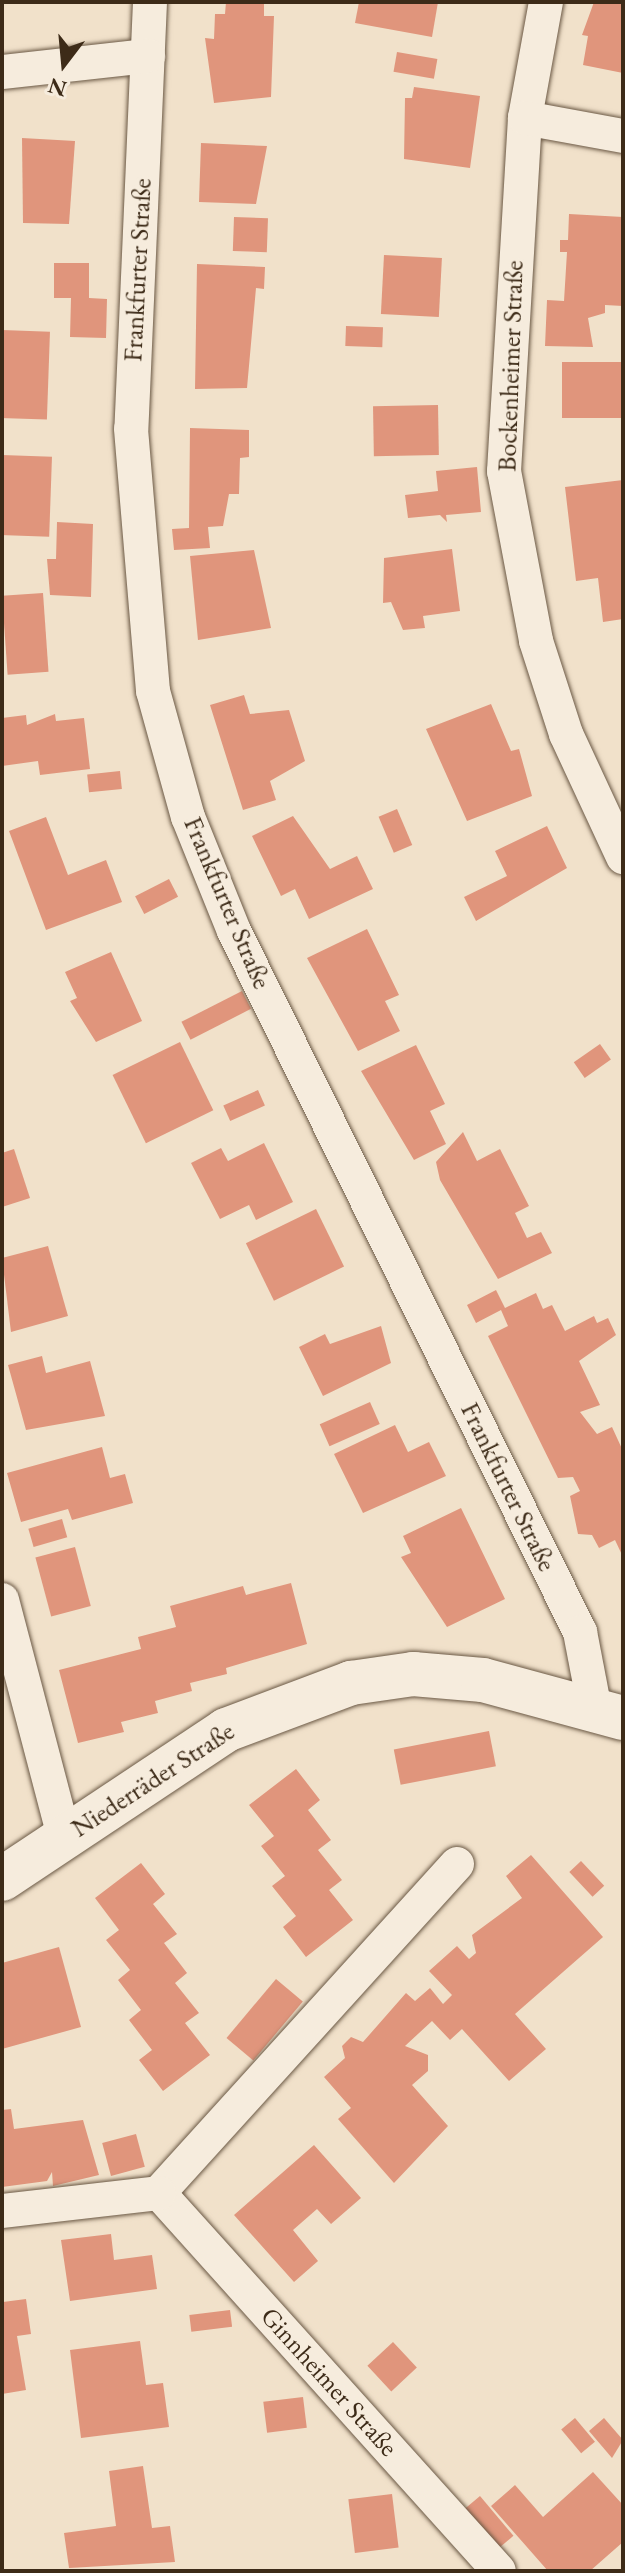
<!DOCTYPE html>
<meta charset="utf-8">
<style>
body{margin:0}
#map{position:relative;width:625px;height:2573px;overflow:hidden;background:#f1e1ca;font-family:"EB Garamond",serif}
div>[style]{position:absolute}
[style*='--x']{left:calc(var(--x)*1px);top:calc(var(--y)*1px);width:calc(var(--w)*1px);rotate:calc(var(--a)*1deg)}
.building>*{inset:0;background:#e0957c;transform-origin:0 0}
.roads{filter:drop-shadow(0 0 2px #6a5844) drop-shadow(0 0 2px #6a5844)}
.minor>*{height:34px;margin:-17px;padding:0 17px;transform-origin:17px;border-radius:17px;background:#f6ecdd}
.tertiary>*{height:44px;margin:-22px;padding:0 22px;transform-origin:22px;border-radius:22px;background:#f6ecdd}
span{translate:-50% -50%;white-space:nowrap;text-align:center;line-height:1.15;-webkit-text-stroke:6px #f6ecdd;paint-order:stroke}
.street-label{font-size:26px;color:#3d2b18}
.frame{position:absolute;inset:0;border:4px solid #3d2b18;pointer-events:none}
.north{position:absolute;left:24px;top:24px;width:80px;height:80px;-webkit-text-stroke:6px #f6ecdd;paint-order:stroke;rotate:196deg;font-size:22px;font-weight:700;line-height:32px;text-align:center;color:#3d2b18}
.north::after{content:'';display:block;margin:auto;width:28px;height:36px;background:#3d2b18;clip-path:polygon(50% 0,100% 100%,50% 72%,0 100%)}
</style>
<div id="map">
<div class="building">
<i style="clip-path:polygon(226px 2px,264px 2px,264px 16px,274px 16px,271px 97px,214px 103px,205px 38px,214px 39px,215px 14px,225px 14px)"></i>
<i style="clip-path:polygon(359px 2px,438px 2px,432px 37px,355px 23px)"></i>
<i style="clip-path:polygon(594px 2px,623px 2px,623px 73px,583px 65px,588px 36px,582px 35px)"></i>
<i style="left:397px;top:52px;width:41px;height:20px;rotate:10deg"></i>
<i style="clip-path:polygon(414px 87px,480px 96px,470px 168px,404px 159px,405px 98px,412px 98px)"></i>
<i style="clip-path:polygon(22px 138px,75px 141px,69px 224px,23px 223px)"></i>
<i style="clip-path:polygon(201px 143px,267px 146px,256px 204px,199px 202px)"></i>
<i style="clip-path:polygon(569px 214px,623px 217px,623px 306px,605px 305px,605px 313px,588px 318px,593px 347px,545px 346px,547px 300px,564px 301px,567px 252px,560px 252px,560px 240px,568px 240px)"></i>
<i style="left:234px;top:217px;width:34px;height:34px;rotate:2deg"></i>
<i style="left:384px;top:255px;width:58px;height:59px;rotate:3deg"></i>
<i style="clip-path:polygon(54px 263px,89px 263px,89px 298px,107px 299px,106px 338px,70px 337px,71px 298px,54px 298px)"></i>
<i style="clip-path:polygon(197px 264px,265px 267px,264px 289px,256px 288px,247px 388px,195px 389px)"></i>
<i style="left:346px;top:326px;width:37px;height:20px;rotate:2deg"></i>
<i style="left:2px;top:330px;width:48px;height:88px;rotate:2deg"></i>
<i style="left:562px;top:362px;width:61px;height:56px"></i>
<i style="left:438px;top:405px;width:50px;height:65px;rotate:89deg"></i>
<i style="clip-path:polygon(190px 428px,249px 430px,249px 457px,240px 458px,239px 494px,229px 494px,223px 526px,208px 527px,210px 548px,174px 550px,172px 529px,189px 528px)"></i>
<i style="left:2px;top:455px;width:50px;height:80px;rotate:2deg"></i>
<i style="clip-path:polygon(477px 467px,481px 512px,446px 515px,447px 522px,440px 515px,408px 518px,405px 495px,438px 491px,436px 471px)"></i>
<i style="clip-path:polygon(623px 480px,623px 619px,603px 622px,598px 578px,576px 581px,565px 487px)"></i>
<i style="clip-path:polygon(57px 522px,93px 524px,91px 597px,50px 595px,47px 559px,56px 559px)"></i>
<i style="clip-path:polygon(452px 549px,460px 611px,423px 616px,425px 628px,403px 630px,391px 602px,383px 603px,384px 558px)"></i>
<i style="clip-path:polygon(254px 550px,271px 628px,198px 640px,190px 556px)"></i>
<i style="left:43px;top:593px;width:79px;height:41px;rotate:86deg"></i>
<i style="clip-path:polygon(244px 695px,250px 714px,289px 710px,305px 761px,270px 781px,276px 800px,243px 810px,210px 705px)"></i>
<i style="clip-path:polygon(491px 704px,511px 751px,519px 749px,532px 796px,467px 821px,426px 729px)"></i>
<i style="clip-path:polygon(55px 714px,56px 721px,84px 718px,90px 769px,40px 775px,38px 761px,2px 766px,2px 718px,26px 715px,27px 725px)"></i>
<i style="left:120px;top:771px;width:18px;height:33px;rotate:84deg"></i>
<i style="left:397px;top:809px;width:39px;height:20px;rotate:67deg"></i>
<i style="clip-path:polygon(293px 816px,330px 869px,357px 856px,373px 889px,309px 919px,295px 889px,281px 896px,252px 836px)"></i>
<i style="clip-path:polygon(46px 817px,68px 875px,106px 860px,122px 902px,46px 930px,9px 831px)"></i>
<i style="clip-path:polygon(547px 826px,567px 868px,476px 921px,464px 897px,507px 876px,495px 851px)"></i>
<i style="left:169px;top:879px;width:20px;height:38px;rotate:63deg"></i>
<i style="clip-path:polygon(367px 929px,399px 995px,385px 1001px,400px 1031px,358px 1051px,307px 958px)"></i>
<i style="clip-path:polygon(111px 952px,142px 1021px,96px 1042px,70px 1001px,77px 998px,65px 972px)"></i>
<i style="left:242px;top:991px;width:20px;height:68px;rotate:63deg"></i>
<i style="left:180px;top:1042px;width:76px;height:75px;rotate:64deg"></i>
<i style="left:600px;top:1044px;width:19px;height:32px;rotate:55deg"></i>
<i style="clip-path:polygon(416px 1045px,445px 1104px,430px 1111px,446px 1144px,414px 1160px,361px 1071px)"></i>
<i style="left:258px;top:1090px;width:17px;height:38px;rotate:66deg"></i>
<i style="clip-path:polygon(463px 1132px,477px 1161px,500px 1149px,529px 1206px,515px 1213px,527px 1238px,541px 1232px,552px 1253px,498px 1279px,440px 1180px,436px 1162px)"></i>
<i style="clip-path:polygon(264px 1143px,293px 1202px,256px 1220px,249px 1205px,220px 1219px,191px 1163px,221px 1148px,228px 1161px)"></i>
<i style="clip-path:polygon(14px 1149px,30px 1198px,2px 1207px,2px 1153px)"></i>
<i style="left:316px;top:1209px;width:64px;height:78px;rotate:64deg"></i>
<i style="clip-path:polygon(48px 1246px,68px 1316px,11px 1332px,2px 1258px)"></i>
<i style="clip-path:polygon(496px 1290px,505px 1308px,536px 1293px,543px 1309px,552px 1305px,565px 1331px,594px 1316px,597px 1323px,608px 1318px,616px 1335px,579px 1361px,600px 1405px,580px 1412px,597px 1434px,612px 1427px,623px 1451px,623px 1557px,615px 1540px,599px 1548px,592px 1535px,578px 1534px,570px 1496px,580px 1491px,573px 1477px,558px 1478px,488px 1336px,508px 1326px,501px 1310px,476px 1323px,467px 1305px)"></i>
<i style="clip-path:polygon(381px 1326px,391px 1363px,323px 1396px,299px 1347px,325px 1334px,330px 1344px)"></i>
<i style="clip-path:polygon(42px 1356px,46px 1373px,90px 1361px,105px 1416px,26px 1430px,8px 1365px)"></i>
<i style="left:370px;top:1402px;width:24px;height:55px;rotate:66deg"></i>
<i style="clip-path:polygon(395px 1425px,408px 1452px,429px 1442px,446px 1476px,363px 1513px,334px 1454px)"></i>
<i style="clip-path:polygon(102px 1447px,110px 1478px,125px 1474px,133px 1503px,72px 1520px,68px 1509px,21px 1522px,7px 1473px)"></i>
<i style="clip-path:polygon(461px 1508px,505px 1599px,447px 1627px,401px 1557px,411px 1553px,403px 1536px)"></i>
<i style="left:62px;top:1519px;width:19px;height:35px;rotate:74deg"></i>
<i style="left:75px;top:1547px;width:61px;height:41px;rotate:75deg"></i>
<i style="clip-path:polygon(291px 1583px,307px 1644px,226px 1668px,227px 1674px,190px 1683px,192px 1691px,155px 1701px,158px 1713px,121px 1722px,124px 1732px,78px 1743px,59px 1670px,141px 1649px,138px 1637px,176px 1627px,170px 1606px,243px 1586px,246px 1595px)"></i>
<i style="left:489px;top:1731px;width:36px;height:97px;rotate:79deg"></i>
<i style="clip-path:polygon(296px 1769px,320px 1800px,308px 1810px,331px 1840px,318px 1850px,342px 1880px,329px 1890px,353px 1920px,306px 1957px,283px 1927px,296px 1916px,272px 1886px,285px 1876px,261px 1846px,274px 1836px,249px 1805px)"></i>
<i style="clip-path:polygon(531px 1855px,603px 1937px,515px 2014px,546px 2049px,509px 2081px,462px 2029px,450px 2040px,432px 2021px,405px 2046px,428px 2055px,428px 2071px,412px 2085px,448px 2126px,394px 2183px,338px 2119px,351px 2108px,324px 2077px,345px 2058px,342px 2046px,351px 2037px,363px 2042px,406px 1993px,415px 2001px,430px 1988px,443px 2004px,452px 1995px,429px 1971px,457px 1946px,469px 1959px,476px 1953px,472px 1935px,522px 1898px,506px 1876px)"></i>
<i style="left:581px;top:1861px;width:34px;height:16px;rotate:47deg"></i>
<i style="clip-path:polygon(141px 1863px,165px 1894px,153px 1904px,177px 1934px,164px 1943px,187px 1973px,175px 1983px,199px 2013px,185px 2023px,210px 2055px,163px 2091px,139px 2060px,152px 2050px,129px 2020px,141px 2010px,118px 1980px,130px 1970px,106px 1940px,119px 1930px,95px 1898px)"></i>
<i style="clip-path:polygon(59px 1947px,81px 2027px,2px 2049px,2px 1963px)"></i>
<i style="left:276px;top:1979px;width:35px;height:77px;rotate:40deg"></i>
<i style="clip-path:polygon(11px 2109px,14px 2129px,83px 2120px,99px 2175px,53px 2186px,52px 2172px,47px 2181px,2px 2187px,2px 2110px)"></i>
<i style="left:136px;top:2134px;width:34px;height:35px;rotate:75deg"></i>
<i style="clip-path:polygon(314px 2145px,361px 2198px,331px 2224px,317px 2209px,293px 2230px,318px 2261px,294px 2282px,234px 2215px)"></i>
<i style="clip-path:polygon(111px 2234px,114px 2260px,152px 2255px,157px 2289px,70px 2301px,61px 2240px)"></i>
<i style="clip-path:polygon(26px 2299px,31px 2334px,17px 2336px,26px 2390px,2px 2394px,3px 2302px)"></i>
<i style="left:230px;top:2310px;width:17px;height:41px;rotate:83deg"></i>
<i style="clip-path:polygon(140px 2341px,146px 2385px,163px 2383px,169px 2427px,81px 2438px,70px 2350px)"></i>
<i style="left:393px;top:2342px;width:35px;height:35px;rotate:47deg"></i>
<i style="left:303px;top:2397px;width:31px;height:40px;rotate:83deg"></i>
<i style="left:575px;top:2418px;width:31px;height:18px;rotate:50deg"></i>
<i style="clip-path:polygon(604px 2418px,623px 2440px,612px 2458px,589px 2431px)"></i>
<i style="clip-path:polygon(143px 2466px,152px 2528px,170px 2526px,175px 2562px,69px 2568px,64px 2533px,116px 2526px,109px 2471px)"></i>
<i style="clip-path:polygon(593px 2472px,623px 2505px,623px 2542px,590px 2571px,548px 2571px,491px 2506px,515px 2485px,543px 2517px)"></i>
<i style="left:392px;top:2494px;width:54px;height:44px;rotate:83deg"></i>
<i style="left:480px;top:2496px;width:52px;height:19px;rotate:50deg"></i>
</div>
<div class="roads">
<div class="minor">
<i style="--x:150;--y:2;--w:427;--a:92.5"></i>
<i style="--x:131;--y:429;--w:263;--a:85.2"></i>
<i style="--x:153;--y:691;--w:131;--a:74.5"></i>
<i style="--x:188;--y:817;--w:123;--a:68"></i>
<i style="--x:234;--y:931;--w:782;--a:63.73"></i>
<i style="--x:580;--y:1632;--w:74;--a:79.1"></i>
<i style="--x:546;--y:2;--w:118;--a:100.3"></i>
<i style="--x:525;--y:118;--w:354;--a:93.4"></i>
<i style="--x:504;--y:471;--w:173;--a:79.3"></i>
<i style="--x:536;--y:641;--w:98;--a:72.1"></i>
<i style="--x:566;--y:734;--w:136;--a:65.1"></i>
<i style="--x:2;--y:72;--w:147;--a:-6.3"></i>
<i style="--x:525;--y:118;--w:100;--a:10.4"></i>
<i style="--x:2;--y:1600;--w:245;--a:75.3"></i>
<i style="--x:457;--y:1864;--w:444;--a:132.2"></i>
<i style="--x:159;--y:2193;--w:508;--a:48.03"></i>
<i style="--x:2;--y:2211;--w:158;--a:-6.5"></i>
</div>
<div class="tertiary">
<i style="--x:2;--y:1879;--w:269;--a:-33.6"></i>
<i style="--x:226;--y:1730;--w:134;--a:-20.6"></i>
<i style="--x:351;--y:1683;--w:63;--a:-8.3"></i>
<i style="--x:413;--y:1674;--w:70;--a:4.9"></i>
<i style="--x:483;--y:1680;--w:145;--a:15.2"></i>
</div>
</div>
<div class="street-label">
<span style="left:138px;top:270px;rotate:-87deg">Frankfurter Straße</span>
<span style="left:511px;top:366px;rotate:-88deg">Bockenheimer Straße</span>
<span style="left:227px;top:903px;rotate:67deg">Frankfurter Straße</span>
<span style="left:508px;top:1487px;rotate:64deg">Frankfurter Straße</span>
<span style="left:153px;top:1780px;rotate:-33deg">Niederräder Straße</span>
<span style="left:329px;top:2382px;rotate:48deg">Ginnheimer Straße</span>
</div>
<div class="frame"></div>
<div class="north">N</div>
</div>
